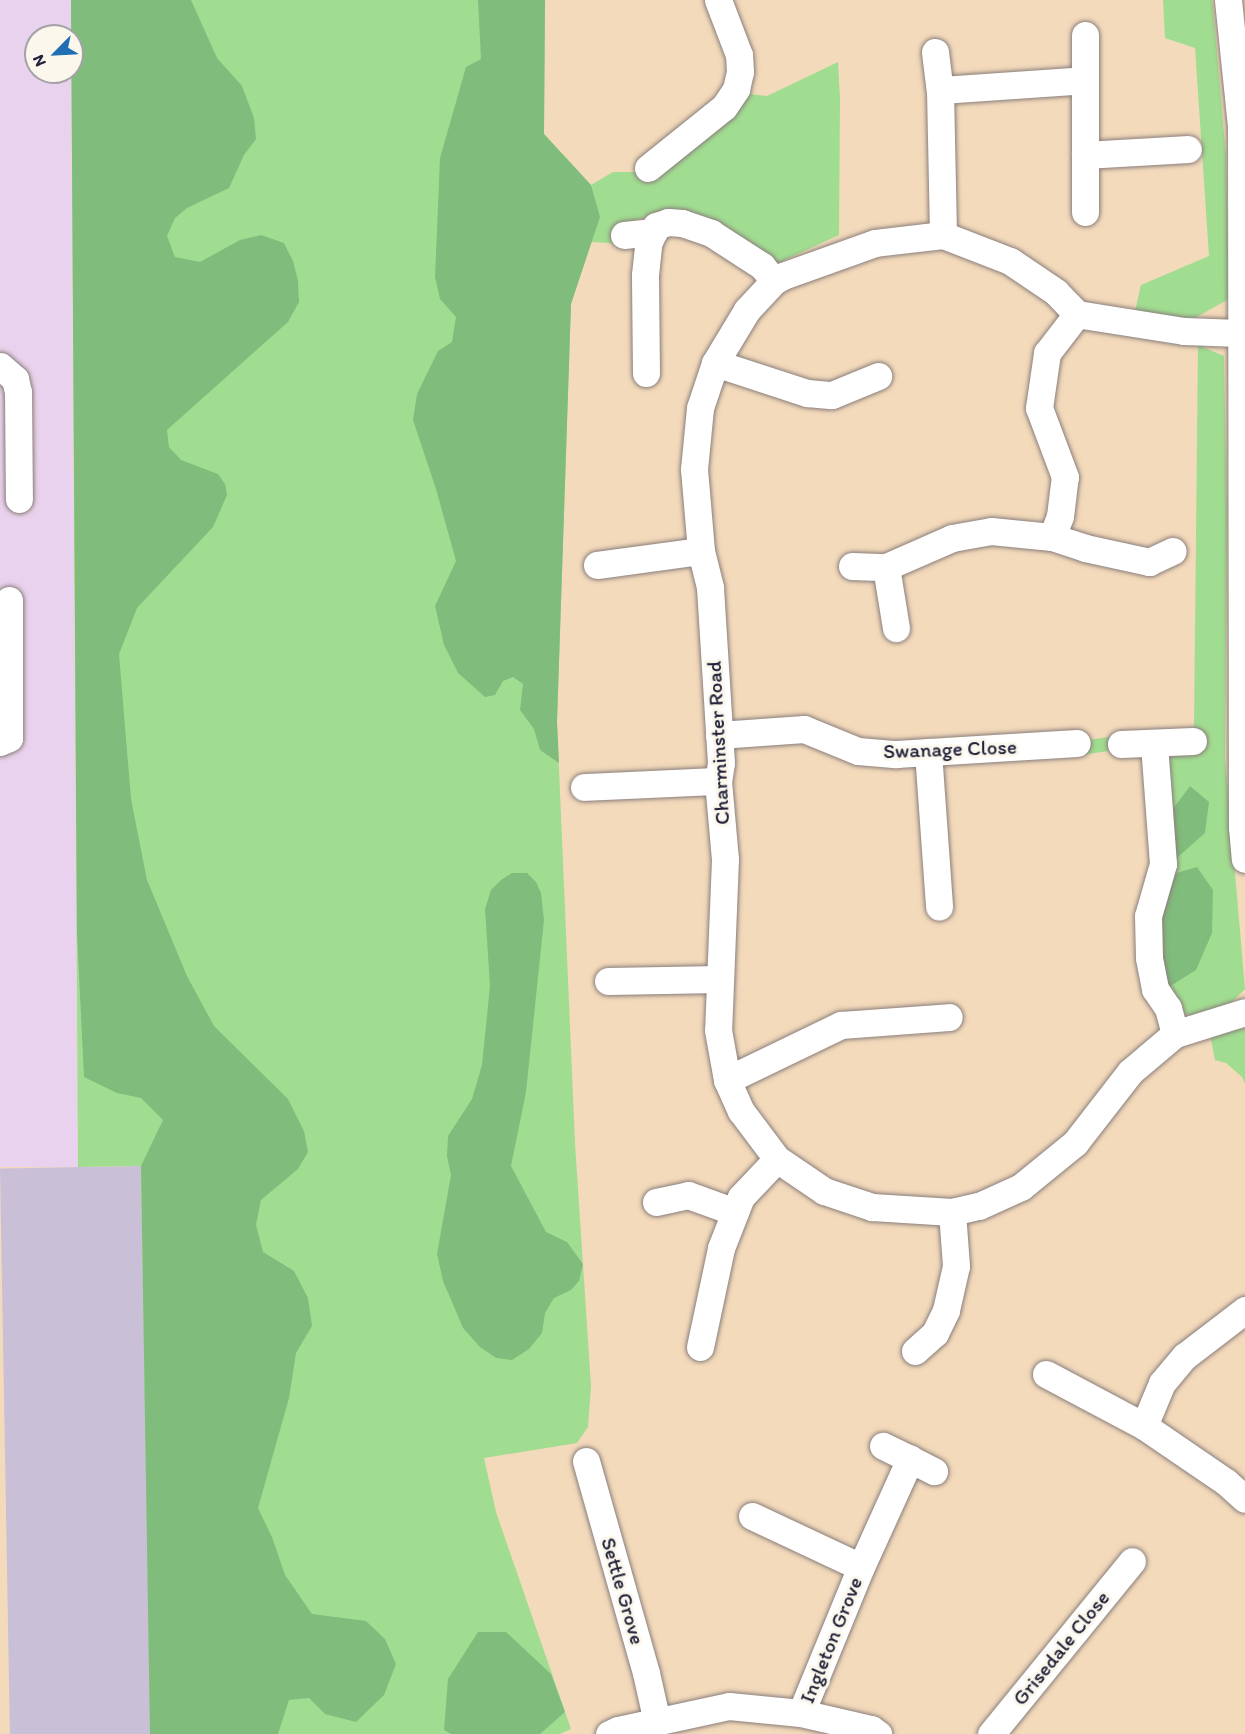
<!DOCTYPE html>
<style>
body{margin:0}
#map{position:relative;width:1245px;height:1734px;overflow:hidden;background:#f3dabb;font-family:Itim,sans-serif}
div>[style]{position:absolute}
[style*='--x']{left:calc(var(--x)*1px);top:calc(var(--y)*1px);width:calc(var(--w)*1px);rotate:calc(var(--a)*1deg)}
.built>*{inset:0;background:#e9d2ed}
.industrial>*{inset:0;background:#c9bfd7;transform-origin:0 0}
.green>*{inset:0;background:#a1dd91;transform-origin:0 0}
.forest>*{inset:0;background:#80bc7b}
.roads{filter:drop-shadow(0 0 2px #8a7e7b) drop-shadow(0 0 2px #8a7e7b)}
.minor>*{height:27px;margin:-13.5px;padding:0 13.5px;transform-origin:13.5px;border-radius:13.5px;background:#fff}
span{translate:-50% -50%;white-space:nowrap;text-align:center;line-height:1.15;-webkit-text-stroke:6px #fbf7ec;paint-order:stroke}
.street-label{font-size:21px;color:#22223b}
.north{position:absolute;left:24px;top:24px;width:60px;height:60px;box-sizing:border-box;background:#fbf7ec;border:2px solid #a4a2a5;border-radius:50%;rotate:246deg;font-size:16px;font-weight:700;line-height:24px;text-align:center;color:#22223b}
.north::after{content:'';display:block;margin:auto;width:21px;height:27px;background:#1f6fb2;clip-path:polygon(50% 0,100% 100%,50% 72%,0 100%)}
</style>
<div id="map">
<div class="built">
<i style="clip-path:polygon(0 0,71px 0,71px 36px,36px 36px,36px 72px,71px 72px,78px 1167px,0 1167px)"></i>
</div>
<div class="industrial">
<i style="left:141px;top:1166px;width:568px;height:141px;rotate:89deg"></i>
</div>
<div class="green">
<i style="clip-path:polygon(71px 0,545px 0,544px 134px,591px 185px,613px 172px,642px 172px,734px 92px,767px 96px,838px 62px,840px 99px,839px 235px,776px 264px,652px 215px,624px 224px,625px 244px,591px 242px,571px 304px,557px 722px,575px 1143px,591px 1386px,588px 1427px,577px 1443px,484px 1458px,496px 1512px,571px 1729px,560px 1734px,150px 1734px,141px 1166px,78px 1167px)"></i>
<i style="clip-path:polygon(1163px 0,1212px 0,1213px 7px,1226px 156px,1229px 299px,1193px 319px,1134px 315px,1141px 285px,1209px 256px,1195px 48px,1165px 38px)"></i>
<i style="clip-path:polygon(1198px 345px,1224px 356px,1227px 515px,1225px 758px,1245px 989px,1229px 1005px,1191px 1016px,1180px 1011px,1162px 970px,1155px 925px,1168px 760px,1190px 741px,1194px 726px)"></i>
<i style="left:1116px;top:736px;width:14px;height:36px;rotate:82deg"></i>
<i style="clip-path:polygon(1245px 1028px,1245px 1084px,1242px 1077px,1226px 1063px,1215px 1060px,1210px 1035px)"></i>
</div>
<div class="forest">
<i style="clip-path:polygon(71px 0,191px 0,217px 58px,242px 86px,254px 118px,256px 139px,244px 155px,229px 188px,187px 208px,175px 218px,167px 236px,175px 257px,200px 262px,240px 240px,261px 235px,284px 243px,293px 261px,298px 281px,299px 302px,288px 322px,167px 430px,169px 447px,181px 460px,218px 474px,225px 484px,227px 495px,213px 527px,137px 608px,119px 654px,131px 799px,147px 880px,187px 976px,214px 1026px,288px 1099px,304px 1131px,308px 1152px,298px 1169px,261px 1200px,256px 1225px,263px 1252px,294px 1271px,308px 1298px,312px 1326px,296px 1353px,289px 1398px,258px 1508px,272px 1537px,285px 1575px,312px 1614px,366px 1621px,385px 1639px,396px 1664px,384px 1695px,356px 1722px,325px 1714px,309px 1698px,289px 1700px,278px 1734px,150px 1734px,141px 1166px,163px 1120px,141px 1098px,117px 1093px,84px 1077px,77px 934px)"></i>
<i style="clip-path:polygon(478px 0,545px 0,544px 134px,591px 185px,600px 217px,571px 304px,557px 722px,559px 763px,540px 750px,534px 729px,520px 710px,523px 684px,513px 677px,503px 681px,495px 695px,485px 697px,458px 673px,444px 645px,435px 606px,456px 561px,436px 489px,413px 420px,417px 394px,438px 351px,452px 342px,456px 317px,440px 299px,435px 277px,440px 158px,466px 67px,481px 59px)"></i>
<i style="clip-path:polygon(1190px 786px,1209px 802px,1205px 833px,1171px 863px,1166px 818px)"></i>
<i style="clip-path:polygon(1197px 867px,1213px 890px,1212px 933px,1196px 970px,1169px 987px,1155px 925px,1173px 874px)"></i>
<i style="clip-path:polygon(512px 873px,527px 873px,536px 882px,541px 893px,544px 920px,526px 1092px,511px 1166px,546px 1232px,567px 1242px,583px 1264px,579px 1281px,571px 1290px,554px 1298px,545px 1313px,542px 1333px,529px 1349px,512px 1360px,496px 1358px,480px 1347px,463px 1328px,443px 1281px,437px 1254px,451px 1175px,447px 1156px,448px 1136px,472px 1099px,482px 1065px,490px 986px,485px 909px,491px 890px,501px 880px)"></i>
<i style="clip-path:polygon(478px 1632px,506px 1632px,551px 1674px,565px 1712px,540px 1734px,451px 1734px,444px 1730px,448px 1679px)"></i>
</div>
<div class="roads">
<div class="minor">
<i style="--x:1228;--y:0;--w:126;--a:84.1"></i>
<i style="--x:1241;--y:125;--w:702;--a:89.92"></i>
<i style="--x:1242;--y:827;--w:32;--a:85"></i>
<i style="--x:935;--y:52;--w:38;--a:83"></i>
<i style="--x:940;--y:90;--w:145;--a:88.8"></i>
<i style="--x:940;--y:90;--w:145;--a:-3.9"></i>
<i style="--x:1085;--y:155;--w:103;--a:-3.3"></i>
<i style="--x:648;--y:168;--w:97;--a:-38.8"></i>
<i style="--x:724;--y:107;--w:22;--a:-56"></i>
<i style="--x:736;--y:89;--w:17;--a:-77"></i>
<i style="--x:740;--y:72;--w:17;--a:-93"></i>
<i style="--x:739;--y:55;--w:59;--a:-110.9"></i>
<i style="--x:1085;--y:212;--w:177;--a:-90"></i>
<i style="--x:624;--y:235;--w:30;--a:-6"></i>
<i style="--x:1241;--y:333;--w:57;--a:-178"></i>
<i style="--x:1184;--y:331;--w:108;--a:-171"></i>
<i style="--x:1077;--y:314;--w:30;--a:-134"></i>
<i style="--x:1056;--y:292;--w:55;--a:-146"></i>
<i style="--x:1010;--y:261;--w:72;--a:-158.8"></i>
<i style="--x:943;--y:235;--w:68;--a:173.3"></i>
<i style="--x:875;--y:243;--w:98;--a:160.3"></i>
<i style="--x:783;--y:276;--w:10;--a:151"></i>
<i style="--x:774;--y:281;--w:40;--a:133"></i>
<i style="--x:747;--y:310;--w:62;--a:121.1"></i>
<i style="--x:715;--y:363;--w:47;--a:108.4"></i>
<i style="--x:700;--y:408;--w:61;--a:95.6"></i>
<i style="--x:694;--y:469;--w:82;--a:85.1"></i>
<i style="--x:701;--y:551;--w:38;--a:76"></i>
<i style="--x:710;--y:588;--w:175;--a:86.4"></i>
<i style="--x:721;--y:763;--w:18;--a:99"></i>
<i style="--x:718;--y:781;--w:78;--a:84.9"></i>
<i style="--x:725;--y:859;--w:171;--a:92.3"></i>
<i style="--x:718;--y:1030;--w:51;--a:79.8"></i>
<i style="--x:727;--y:1080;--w:34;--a:66"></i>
<i style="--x:741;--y:1111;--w:60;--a:53.1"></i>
<i style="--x:777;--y:1159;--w:57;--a:34.2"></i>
<i style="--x:824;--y:1191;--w:51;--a:18.4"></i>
<i style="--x:872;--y:1207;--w:80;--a:3.6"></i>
<i style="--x:952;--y:1212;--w:28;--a:-13"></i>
<i style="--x:979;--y:1206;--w:46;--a:-24.3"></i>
<i style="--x:1021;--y:1187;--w:70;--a:-39.2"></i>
<i style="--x:1075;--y:1143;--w:90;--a:-52.2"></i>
<i style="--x:1130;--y:1072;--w:59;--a:-40.2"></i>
<i style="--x:1175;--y:1034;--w:73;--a:-17.4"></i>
<i style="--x:715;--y:363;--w:97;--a:18.1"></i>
<i style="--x:807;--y:393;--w:25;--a:5"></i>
<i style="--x:832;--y:395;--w:50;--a:-22.4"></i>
<i style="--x:0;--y:366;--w:20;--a:41"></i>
<i style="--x:15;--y:379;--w:13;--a:77"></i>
<i style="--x:18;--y:392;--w:107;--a:89.5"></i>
<i style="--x:646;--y:373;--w:98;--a:-90.6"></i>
<i style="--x:645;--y:275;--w:31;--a:-84"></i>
<i style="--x:648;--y:244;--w:20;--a:-66"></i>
<i style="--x:656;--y:226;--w:13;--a:-18"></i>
<i style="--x:668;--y:222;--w:14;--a:4"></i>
<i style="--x:682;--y:223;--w:31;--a:19"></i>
<i style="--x:711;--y:233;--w:61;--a:32.9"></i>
<i style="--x:762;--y:266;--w:19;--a:51"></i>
<i style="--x:1052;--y:537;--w:35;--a:18"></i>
<i style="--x:1085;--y:548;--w:66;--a:12.3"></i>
<i style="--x:1149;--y:562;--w:26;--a:-25"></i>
<i style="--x:597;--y:565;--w:105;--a:-7.7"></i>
<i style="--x:852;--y:566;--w:34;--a:2"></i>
<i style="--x:886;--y:567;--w:72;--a:-23.7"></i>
<i style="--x:952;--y:538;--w:40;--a:-10"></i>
<i style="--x:991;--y:531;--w:61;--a:5.6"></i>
<i style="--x:1052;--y:537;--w:22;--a:-69"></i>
<i style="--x:1060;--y:516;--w:39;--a:-83"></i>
<i style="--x:1065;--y:477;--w:74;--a:-110.6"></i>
<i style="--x:1039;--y:408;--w:56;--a:-81.7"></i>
<i style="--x:1047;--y:353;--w:49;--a:-52.4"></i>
<i style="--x:886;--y:567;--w:62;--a:80.7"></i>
<i style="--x:719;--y:735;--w:85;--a:-4"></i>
<i style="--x:804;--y:729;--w:58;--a:22.2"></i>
<i style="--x:858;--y:751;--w:38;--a:5"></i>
<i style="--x:896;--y:754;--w:181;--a:-3.5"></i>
<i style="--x:0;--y:742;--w:10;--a:-24"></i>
<i style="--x:9;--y:738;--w:138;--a:-90"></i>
<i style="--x:1121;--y:744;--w:72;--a:-2.4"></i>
<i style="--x:1154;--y:744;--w:120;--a:85.7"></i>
<i style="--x:1163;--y:864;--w:54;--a:106.1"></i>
<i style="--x:1148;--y:916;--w:42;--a:88.6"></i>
<i style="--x:1149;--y:958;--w:32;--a:79"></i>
<i style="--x:1155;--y:989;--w:23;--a:56"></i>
<i style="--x:1168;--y:1008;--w:27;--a:75"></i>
<i style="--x:928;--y:752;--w:155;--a:85.9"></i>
<i style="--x:584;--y:787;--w:134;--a:-2.6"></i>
<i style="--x:608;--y:981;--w:112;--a:-1"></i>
<i style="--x:727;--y:1080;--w:127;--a:-25.8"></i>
<i style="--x:841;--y:1025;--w:108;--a:-4.2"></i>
<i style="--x:656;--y:1202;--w:33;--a:-12"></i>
<i style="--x:688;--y:1195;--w:50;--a:19.9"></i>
<i style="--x:700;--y:1347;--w:101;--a:-78"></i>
<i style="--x:721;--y:1248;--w:55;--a:-68.6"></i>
<i style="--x:741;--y:1197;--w:52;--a:-46.5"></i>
<i style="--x:915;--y:1351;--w:27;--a:-42"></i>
<i style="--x:935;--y:1333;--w:25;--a:-64"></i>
<i style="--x:946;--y:1310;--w:45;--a:-77.2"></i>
<i style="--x:956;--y:1266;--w:54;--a:-94.2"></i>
<i style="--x:1046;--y:1374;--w:111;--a:28"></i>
<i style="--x:1144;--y:1426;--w:99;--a:34.3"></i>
<i style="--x:1226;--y:1482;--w:25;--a:42"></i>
<i style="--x:1144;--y:1426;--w:47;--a:-67.3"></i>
<i style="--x:1162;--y:1383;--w:35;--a:-50"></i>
<i style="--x:1185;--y:1356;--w:76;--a:-37.5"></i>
<i style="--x:910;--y:1459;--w:27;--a:27"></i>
<i style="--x:586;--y:1461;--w:220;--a:74.2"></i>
<i style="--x:646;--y:1673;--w:50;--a:77.3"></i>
<i style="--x:752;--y:1516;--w:120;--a:25.1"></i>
<i style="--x:801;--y:1713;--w:158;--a:-67.7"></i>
<i style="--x:861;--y:1567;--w:119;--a:-65.6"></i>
<i style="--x:910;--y:1459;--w:30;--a:-154"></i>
<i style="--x:609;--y:1734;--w:10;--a:-24"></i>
<i style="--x:618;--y:1730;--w:114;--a:-12.2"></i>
<i style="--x:729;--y:1706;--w:72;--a:5.6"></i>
<i style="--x:801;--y:1713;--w:72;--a:12.9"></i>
<i style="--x:871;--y:1729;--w:9;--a:36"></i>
<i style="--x:991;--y:1734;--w:223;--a:-50.8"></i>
</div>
</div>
<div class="street-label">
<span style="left:718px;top:743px;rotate:-93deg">Charminster Road</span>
<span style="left:950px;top:749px;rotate:-2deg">Swanage Close</span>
<span style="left:623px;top:1591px;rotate:74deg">Settle Grove</span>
<span style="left:831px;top:1640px;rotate:-68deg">Ingleton Grove</span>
<span style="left:1061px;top:1648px;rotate:-51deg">Grisedale Close</span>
</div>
<div class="north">N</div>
</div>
